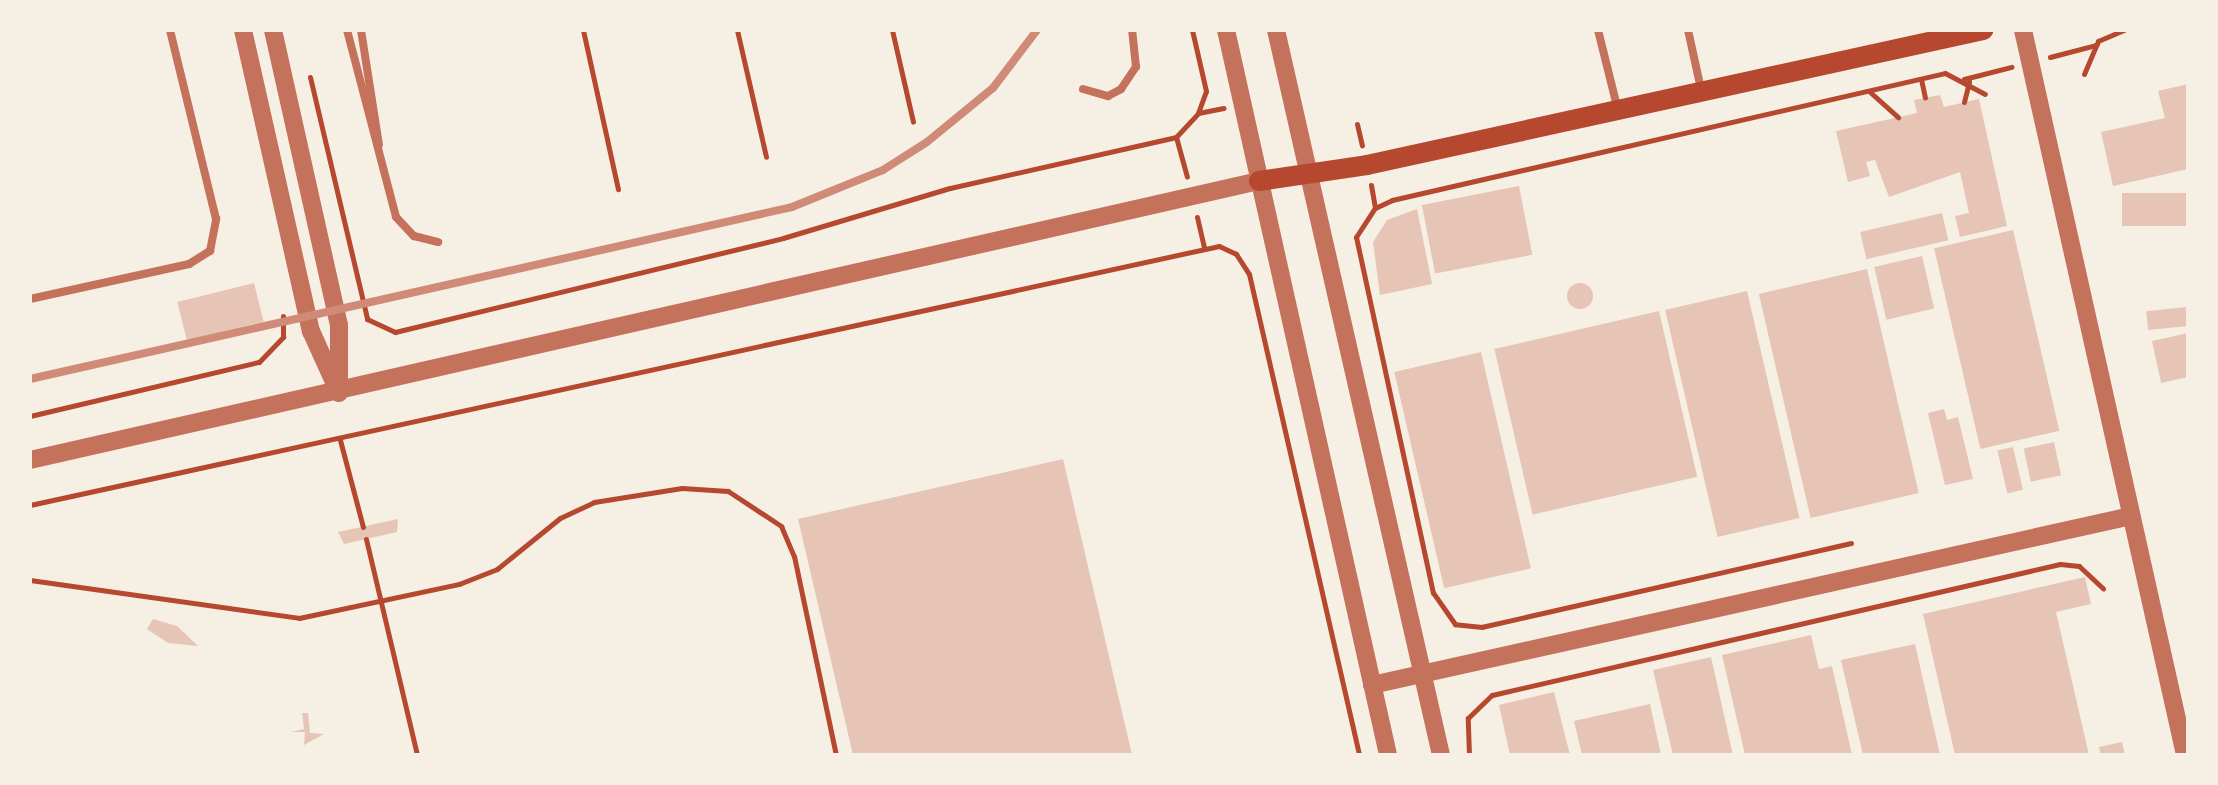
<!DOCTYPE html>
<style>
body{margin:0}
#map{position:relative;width:2218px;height:785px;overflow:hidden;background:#f6efe4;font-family:"Source Sans 3",sans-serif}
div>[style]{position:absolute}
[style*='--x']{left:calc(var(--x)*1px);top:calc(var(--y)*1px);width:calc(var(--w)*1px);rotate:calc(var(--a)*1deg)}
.building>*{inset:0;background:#e6c5b7;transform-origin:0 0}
.round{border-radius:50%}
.path>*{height:5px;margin:-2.5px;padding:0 2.5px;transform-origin:2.5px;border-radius:2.5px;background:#b5482f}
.service>*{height:8px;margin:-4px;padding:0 4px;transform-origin:4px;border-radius:4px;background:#c5725c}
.tertiary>*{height:18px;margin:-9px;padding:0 9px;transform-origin:9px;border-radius:9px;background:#c5725c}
.secondary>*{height:20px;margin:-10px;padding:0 10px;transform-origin:10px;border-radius:10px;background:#b5482f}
.rail>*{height:8px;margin:-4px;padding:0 4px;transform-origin:4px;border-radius:4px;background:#cf8b77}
span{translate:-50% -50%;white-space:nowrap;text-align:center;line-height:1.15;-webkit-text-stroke:8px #f6efe4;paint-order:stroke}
.frame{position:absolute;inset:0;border:32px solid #f6efe4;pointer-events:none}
</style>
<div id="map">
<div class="building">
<i style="clip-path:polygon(2188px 84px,2188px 169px,2113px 186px,2101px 132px,2165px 118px,2158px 91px)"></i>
<i style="clip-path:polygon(1940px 95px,1944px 107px,1979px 99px,2007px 226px,1960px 237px,1955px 216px,1969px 213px,1960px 172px,1889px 197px,1875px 160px,1866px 162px,1870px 176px,1848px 182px,1836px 131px,1917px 113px,1914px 100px)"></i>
<i style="left:1519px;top:186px;width:70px;height:99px;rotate:79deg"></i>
<i style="left:2188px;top:193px;width:33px;height:66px;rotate:90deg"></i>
<i style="clip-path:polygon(1417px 209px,1432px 284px,1380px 295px,1373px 242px,1387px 220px)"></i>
<i style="left:1942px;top:213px;width:28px;height:84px;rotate:77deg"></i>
<i style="left:2013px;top:230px;width:206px;height:81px;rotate:77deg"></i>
<i style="left:1922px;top:256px;width:54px;height:49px;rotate:77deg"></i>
<i style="left:1867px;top:269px;width:230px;height:111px;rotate:77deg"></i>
<i class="round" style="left:1567px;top:283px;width:26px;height:26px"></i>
<i style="left:254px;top:283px;width:40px;height:79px;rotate:76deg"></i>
<i style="left:1747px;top:291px;width:233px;height:84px;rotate:77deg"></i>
<i style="left:2186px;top:307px;width:19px;height:40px;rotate:84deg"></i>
<i style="left:1659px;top:311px;width:170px;height:169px;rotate:77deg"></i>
<i style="clip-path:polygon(2188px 333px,2188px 377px,2161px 383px,2152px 341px)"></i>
<i style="left:1481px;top:352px;width:222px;height:89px;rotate:77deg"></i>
<i style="clip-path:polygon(1944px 409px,1947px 420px,1958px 417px,1973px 479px,1945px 485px,1928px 413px)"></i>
<i style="left:2054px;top:442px;width:34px;height:31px;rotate:78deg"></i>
<i style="left:2013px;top:447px;width:44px;height:16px;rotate:77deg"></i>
<i style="clip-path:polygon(1063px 459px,1132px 755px,853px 755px,798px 519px)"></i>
<i style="clip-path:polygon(398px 519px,397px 532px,344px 544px,338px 532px)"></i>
<i style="clip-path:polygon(2085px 577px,2091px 604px,2056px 612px,2089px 755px,1955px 755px,1923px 614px)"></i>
<i style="clip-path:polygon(153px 619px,177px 626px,198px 646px,168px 643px,147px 629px)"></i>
<i style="clip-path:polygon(1811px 635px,1819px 669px,1832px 666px,1852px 755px,1745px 755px,1722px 655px)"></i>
<i style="clip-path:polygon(1915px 644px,1940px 755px,1863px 755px,1841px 660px)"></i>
<i style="clip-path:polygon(1711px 657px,1733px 755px,1673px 755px,1653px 670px)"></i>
<i style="clip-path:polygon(1554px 692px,1570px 755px,1510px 755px,1499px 705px)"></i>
<i style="clip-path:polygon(1650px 704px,1661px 755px,1582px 755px,1574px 721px)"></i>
<i style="clip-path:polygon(302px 713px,308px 713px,310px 733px,324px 734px,304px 745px,305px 732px,291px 732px,304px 729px)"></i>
<i style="clip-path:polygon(2122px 742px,2125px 755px,2101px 755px,2099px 747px)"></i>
</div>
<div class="path">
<i style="--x:583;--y:30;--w:163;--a:77.6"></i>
<i style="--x:737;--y:30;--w:130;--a:77.1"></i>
<i style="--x:892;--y:30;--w:94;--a:77.1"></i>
<i style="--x:2050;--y:57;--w:48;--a:-14.6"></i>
<i style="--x:2084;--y:74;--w:36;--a:-67"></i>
<i style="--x:2098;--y:41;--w:28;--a:-23"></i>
<i style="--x:310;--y:77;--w:249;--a:76.7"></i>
<i style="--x:367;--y:319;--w:31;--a:25"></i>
<i style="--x:395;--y:332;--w:399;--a:-13.6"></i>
<i style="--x:783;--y:238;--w:174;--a:-16.7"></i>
<i style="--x:950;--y:188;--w:232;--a:-12.7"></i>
<i style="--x:1176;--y:137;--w:33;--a:-47"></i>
<i style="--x:1198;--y:113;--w:23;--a:-70"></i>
<i style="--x:1206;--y:91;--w:63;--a:-102.9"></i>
<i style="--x:1921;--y:79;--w:19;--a:78"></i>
<i style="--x:1964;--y:79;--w:49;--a:-14.3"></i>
<i style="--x:1870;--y:92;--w:38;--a:42"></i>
<i style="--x:1964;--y:102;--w:21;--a:-76"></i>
<i style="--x:1198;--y:113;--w:26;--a:-11"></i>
<i style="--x:1357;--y:124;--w:22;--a:77"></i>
<i style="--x:1176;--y:137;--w:41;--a:74.6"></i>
<i style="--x:1371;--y:185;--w:23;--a:80"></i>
<i style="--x:1197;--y:217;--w:31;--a:77"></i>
<i style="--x:30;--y:416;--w:235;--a:-13.3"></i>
<i style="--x:259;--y:362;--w:35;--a:-46"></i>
<i style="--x:283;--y:337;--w:21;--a:-90"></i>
<i style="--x:340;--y:440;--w:90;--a:75.2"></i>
<i style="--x:30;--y:505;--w:1217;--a:-12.29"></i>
<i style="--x:1219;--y:246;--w:19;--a:25"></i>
<i style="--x:1236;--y:254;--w:24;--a:57"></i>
<i style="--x:1249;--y:274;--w:493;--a:77.1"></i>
<i style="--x:366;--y:539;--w:222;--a:76.7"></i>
<i style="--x:1851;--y:543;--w:378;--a:167.2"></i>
<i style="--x:1482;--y:627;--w:27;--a:-174"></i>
<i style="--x:1455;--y:624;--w:38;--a:-125"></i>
<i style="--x:1433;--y:593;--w:364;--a:-102.2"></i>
<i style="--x:1356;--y:237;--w:35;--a:-57"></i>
<i style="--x:1375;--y:208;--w:19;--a:-25"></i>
<i style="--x:1392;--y:200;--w:567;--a:-12.93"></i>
<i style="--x:1945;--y:73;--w:45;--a:27.7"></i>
<i style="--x:30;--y:580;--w:272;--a:8"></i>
<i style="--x:299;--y:618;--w:164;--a:-12"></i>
<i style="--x:459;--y:584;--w:41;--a:-21.5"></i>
<i style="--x:497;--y:569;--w:81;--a:-39"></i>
<i style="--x:560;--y:518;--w:38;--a:-25"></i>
<i style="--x:594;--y:502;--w:89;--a:-9"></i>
<i style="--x:682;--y:488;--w:46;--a:3.7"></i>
<i style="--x:728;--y:491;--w:64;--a:33.4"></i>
<i style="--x:781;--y:526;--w:33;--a:67"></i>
<i style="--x:794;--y:556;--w:203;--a:78.1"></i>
<i style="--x:1469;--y:755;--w:37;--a:-92"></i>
<i style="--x:1468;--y:718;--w:33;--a:-44"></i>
<i style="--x:1492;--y:695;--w:583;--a:-12.99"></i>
<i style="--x:2060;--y:564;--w:19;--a:6"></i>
<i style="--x:2079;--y:566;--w:33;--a:43"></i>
</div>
<div class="service">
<i style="--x:347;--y:30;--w:193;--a:75.3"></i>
<i style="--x:396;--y:217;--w:26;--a:47"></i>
<i style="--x:414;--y:236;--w:25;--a:14"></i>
<i style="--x:361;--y:30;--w:116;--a:81.1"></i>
<i style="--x:1598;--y:30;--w:78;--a:76"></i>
<i style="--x:1688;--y:30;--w:60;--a:77.6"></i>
<i style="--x:1083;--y:89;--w:26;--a:16"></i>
<i style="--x:1108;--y:96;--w:15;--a:-28"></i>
<i style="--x:1121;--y:89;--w:27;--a:-56"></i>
<i style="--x:1136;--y:67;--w:37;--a:-96"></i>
<i style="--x:30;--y:299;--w:163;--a:-12.4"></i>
<i style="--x:189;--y:264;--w:25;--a:-32"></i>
<i style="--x:210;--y:251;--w:33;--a:-79"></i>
<i style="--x:216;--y:219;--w:195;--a:-103.7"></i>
</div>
<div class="tertiary">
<i style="--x:243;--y:30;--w:309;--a:77.3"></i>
<i style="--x:311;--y:331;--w:68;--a:65.7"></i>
<i style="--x:273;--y:30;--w:302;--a:77.4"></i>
<i style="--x:339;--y:325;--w:62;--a:90"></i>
<i style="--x:1226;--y:30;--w:743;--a:77.4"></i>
<i style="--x:1276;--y:30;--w:744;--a:77.18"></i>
<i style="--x:2023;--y:30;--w:743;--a:77.4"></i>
<i style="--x:30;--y:460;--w:1260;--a:-12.79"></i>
<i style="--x:1372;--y:685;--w:778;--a:-12.55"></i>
</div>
<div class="secondary">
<i style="--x:1259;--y:181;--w:109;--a:-8.4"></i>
<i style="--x:1367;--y:165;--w:631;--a:-12.36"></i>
</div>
<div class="rail">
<i style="--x:30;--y:379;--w:781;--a:-12.72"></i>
<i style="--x:792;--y:207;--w:98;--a:-22.1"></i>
<i style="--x:883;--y:170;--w:52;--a:-32.5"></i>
<i style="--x:927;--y:142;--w:85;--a:-39.3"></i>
<i style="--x:993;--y:88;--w:73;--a:-52.8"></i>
</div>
<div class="frame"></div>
</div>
